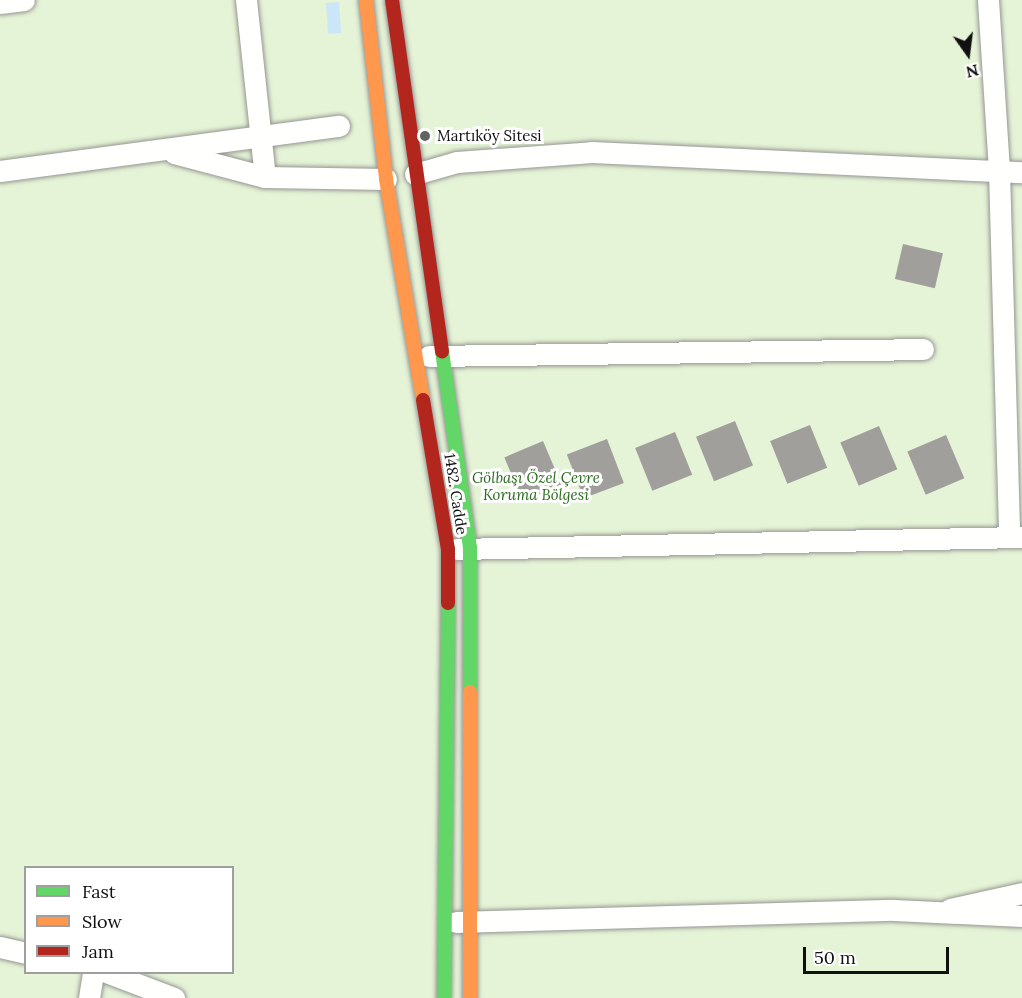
<!DOCTYPE html>
<meta charset="utf-8">
<style>
body{margin:0}
#map{position:relative;width:1022px;height:998px;overflow:hidden;background:#fcfcf7;font-family:Lora,serif}
div>[style]{position:absolute}
[style*='--x']{left:calc(var(--x)*1px);top:calc(var(--y)*1px);width:calc(var(--w)*1px);rotate:calc(var(--a)*1deg)}
.green>*{inset:0;background:#e5f3d6}
.water>*{inset:0;background:#cbe6f8;transform-origin:0 0}
.building>*{inset:0;background:#a09f9c;transform-origin:0 0}
.roads{filter:drop-shadow(0 0 2px #969694) drop-shadow(0 0 2px #969694)}
.street>*{height:21px;margin:-10.5px;padding:0 10.5px;transform-origin:10.5px;border-radius:10.5px;background:#fffffe}
.fast>*{height:14px;margin:-7px;padding:0 7px;transform-origin:7px;border-radius:7px;background:#63d668}
.slow>*{height:14px;margin:-7px;padding:0 7px;transform-origin:7px;border-radius:7px;background:#ff974d}
.jam>*{height:14px;margin:-7px;padding:0 7px;transform-origin:7px;border-radius:7px;background:#b3261e}
.dots>*{width:16px;height:16px;translate:-50% -50%;box-sizing:border-box;border:3px solid #fff;border-radius:50%}
span{translate:-50% -50%;white-space:nowrap;text-align:center;line-height:1.15;-webkit-text-stroke:6px #fff;paint-order:stroke}
.poi-label{font-size:15px;color:#101010}
.left{translate:0 -50%;text-align:left}
.park-label{font-size:15px;color:#2a6c1d;font-style:italic}
.street-label{font-size:15px;color:#101010}
.legend{position:absolute;left:24px;top:866px;width:210px;height:108px;box-sizing:border-box;background:#fff;border:2px solid #9f9f9f;margin:0;padding:8px 10px;list-style:none;font-size:18px;color:#101010}
.legend li{display:flex;align-items:center;gap:12px;height:30px}
.legend b{width:30px;border:2px solid #9f9f9f}
.north{position:absolute;left:938px;top:24px;width:60px;height:60px;-webkit-text-stroke:4px #fff;paint-order:stroke;rotate:166deg;font-size:16px;font-weight:700;line-height:24px;text-align:center;color:#101010}
.north::after{content:'';display:block;margin:auto;width:21px;height:27px;background:#101010;clip-path:polygon(50% 0,100% 100%,50% 72%,0 100%)}
.scale{position:absolute;left:803px;top:947px;width:146px;height:27px;box-sizing:border-box;border:3px solid #101010;border-top:0;padding-left:8px;font-size:18px;line-height:21px;white-space:nowrap;color:#101010;-webkit-text-stroke:4px #fff;paint-order:stroke}
</style>
<div id="map">
<div class="green">
<i style="clip-path:polygon(evenodd,0 0,1022px 0,1022px 998px,0 998px,0 0,26px 868px,232px 868px,232px 972px,26px 972px,26px 868px)"></i>
</div>
<div class="water">
<i style="left:339px;top:2px;width:31px;height:13px;rotate:86deg"></i>
</div>
<div class="building">
<i style="left:903px;top:244px;width:41px;height:36px;rotate:13deg"></i>
<i style="left:735px;top:421px;width:48px;height:42px;rotate:68deg"></i>
<i style="left:810px;top:425px;width:46px;height:43px;rotate:68deg"></i>
<i style="left:879px;top:426px;width:47px;height:42px;rotate:67deg"></i>
<i style="left:675px;top:432px;width:46px;height:43px;rotate:68deg"></i>
<i style="left:946px;top:435px;width:47px;height:42px;rotate:67deg"></i>
<i style="left:607px;top:439px;width:47px;height:43px;rotate:69deg"></i>
<i style="left:543px;top:441px;width:47px;height:42px;rotate:67deg"></i>
</div>
<div class="roads">
<div class="street">
<i style="--x:246;--y:0;--w:178;--a:83.9"></i>
<i style="--x:988;--y:0;--w:171;--a:86.3"></i>
<i style="--x:999;--y:171;--w:366;--a:88.4"></i>
<i style="--x:0;--y:3;--w:24;--a:-7"></i>
<i style="--x:174;--y:153;--w:94;--a:14.8"></i>
<i style="--x:265;--y:177;--w:121;--a:0.9"></i>
<i style="--x:0;--y:171;--w:342;--a:-7.6"></i>
<i style="--x:415;--y:174;--w:44;--a:-15.9"></i>
<i style="--x:457;--y:162;--w:135;--a:-4.2"></i>
<i style="--x:592;--y:152;--w:430;--a:2.7"></i>
<i style="--x:429;--y:356;--w:494;--a:-0.8"></i>
<i style="--x:457;--y:549;--w:565;--a:-1.22"></i>
<i style="--x:950;--y:909;--w:74;--a:-12.5"></i>
<i style="--x:456;--y:922;--w:438;--a:-1.6"></i>
<i style="--x:894;--y:910;--w:128;--a:2.7"></i>
<i style="--x:0;--y:947;--w:27;--a:13"></i>
<i style="--x:106;--y:972;--w:73;--a:20.9"></i>
<i style="--x:89;--y:998;--w:26;--a:-81"></i>
</div>
<div class="fast">
<i style="--x:442;--y:351;--w:199;--a:81.9"></i>
<i style="--x:470;--y:548;--w:144;--a:90"></i>
<i style="--x:444;--y:998;--w:395;--a:-89.4"></i>
</div>
<div class="slow">
<i style="--x:366;--y:0;--w:180;--a:83.6"></i>
<i style="--x:386;--y:179;--w:224;--a:80.5"></i>
<i style="--x:470;--y:692;--w:306;--a:90"></i>
</div>
<div class="jam">
<i style="--x:392;--y:0;--w:355;--a:81.9"></i>
<i style="--x:423;--y:400;--w:151;--a:80.5"></i>
<i style="--x:448;--y:549;--w:54;--a:90"></i>
</div>
</div>
<div class="dots">
<i style="left:425px;top:136px;background:#636361"></i>
</div>
<div class="poi-label">
<span class="left" style="left:437px;top:136px">Martıköy Sitesi</span>
</div>
<div class="park-label">
<span style="left:536px;top:486px">Gölbaşı Özel Çevre<br>Koruma Bölgesi</span>
</div>
<div class="street-label">
<span style="left:456px;top:494px;rotate:81deg">1482. Cadde</span>
</div>
<ul class="legend">
<li><b style="height:8px;background:#63d668"></b>Fast</li>
<li><b style="height:8px;background:#ff974d"></b>Slow</li>
<li><b style="height:8px;background:#b3261e"></b>Jam</li>
</ul>
<div class="north">N</div>
<div class="scale">50 m</div>
</div>
